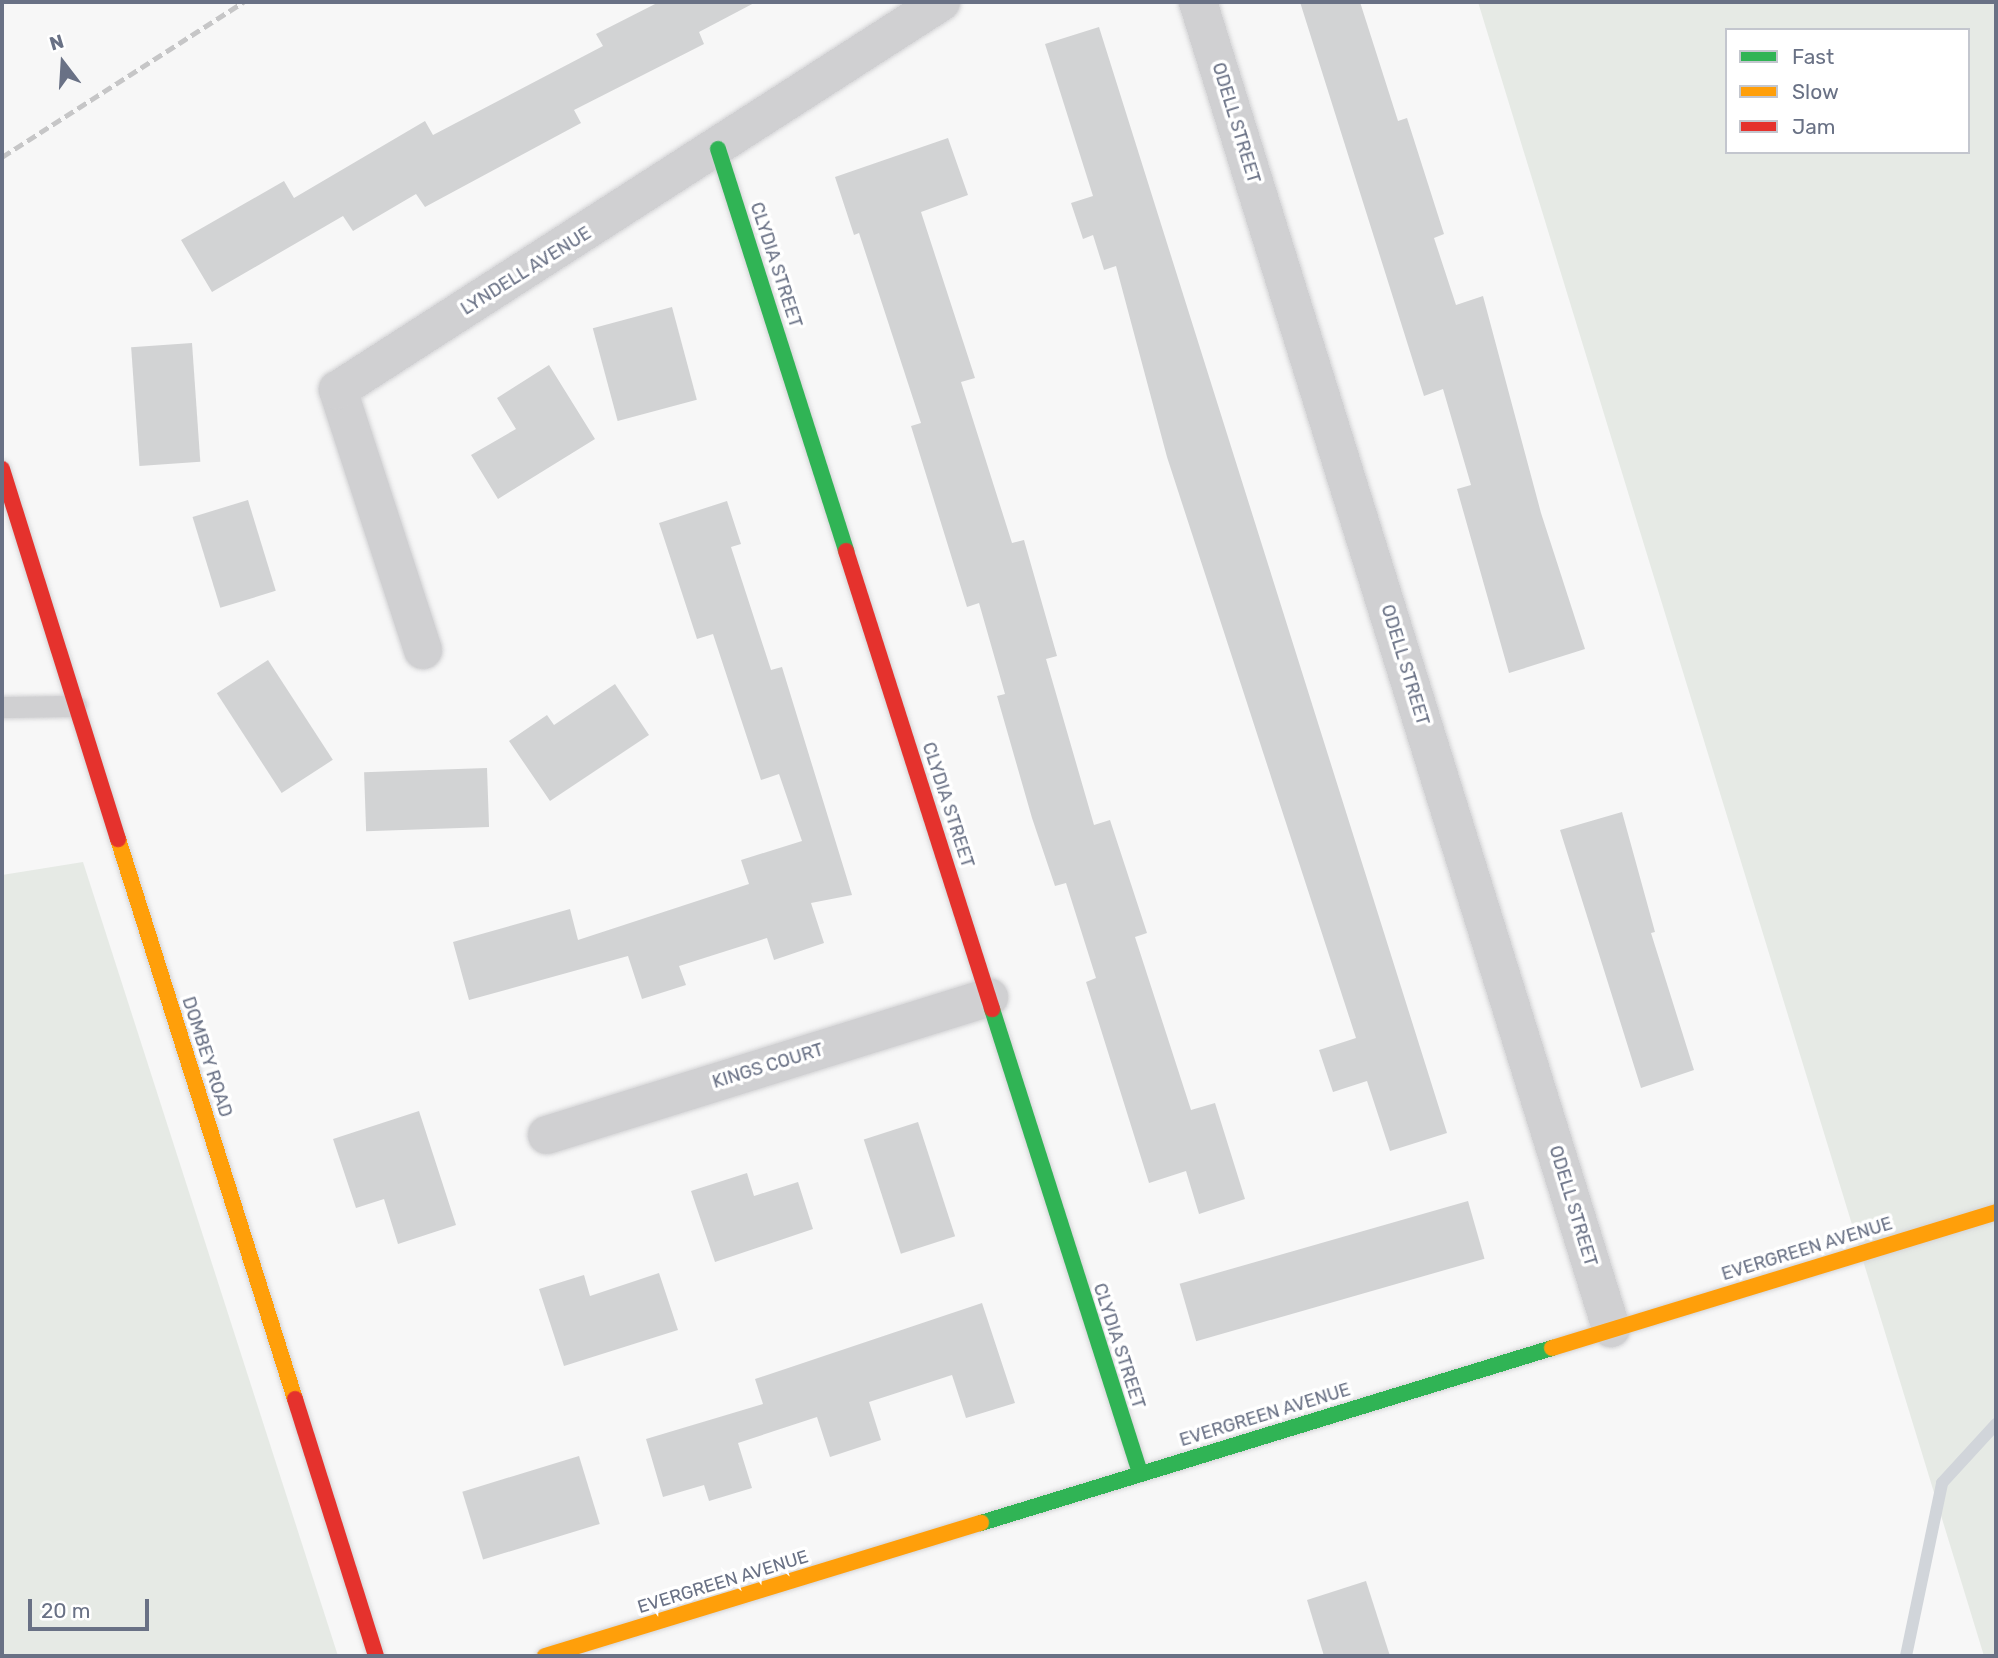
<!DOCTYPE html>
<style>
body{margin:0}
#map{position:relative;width:1998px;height:1658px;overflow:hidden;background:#f7f7f7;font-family:Rubik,sans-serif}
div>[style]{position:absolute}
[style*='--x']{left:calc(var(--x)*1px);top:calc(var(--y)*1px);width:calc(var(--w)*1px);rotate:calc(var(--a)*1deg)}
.green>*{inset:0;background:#e6eae5}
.stream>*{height:12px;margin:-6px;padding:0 6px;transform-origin:6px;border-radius:6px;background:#d1d5da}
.building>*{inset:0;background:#d2d3d4;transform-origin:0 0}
.roads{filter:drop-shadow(0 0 2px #d3d3d5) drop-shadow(0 0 2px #d3d3d5)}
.lane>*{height:21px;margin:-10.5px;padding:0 10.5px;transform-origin:10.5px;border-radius:10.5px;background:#d0d0d2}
.street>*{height:38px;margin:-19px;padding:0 19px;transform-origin:19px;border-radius:19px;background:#d0d0d2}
.fast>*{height:16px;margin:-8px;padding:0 8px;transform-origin:8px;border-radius:8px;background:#30b455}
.slow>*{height:16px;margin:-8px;padding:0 8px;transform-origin:8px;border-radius:8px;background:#ff9f0a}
.jam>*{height:16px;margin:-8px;padding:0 8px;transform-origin:8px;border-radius:8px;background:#e5322d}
.rail>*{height:5px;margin-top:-2.5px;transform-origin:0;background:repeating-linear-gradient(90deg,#c6c6c7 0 10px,transparent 0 15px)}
span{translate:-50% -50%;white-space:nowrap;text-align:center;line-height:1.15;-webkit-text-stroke:7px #fff;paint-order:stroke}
.street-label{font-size:18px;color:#697185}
.frame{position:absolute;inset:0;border:4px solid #697185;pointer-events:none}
.legend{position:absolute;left:1725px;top:28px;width:245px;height:126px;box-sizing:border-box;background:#fff;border:2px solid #c3c6ce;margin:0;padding:9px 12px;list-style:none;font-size:21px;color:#697185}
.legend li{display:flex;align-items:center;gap:14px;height:35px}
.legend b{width:35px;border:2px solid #c3c6ce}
.north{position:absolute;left:28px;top:28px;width:70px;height:70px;-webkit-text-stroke:5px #fff;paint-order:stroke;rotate:343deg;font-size:19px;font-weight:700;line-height:28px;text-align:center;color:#697185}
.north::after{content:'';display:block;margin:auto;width:24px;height:32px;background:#697185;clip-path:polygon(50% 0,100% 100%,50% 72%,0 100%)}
.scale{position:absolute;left:28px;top:1599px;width:121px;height:32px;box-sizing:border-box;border:4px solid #697185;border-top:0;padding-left:9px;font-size:21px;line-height:24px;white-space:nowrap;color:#697185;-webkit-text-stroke:5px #fff;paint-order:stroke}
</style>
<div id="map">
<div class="green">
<i style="clip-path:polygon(evenodd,1478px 2px,1996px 2px,1996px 1656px,1984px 1656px,1478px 2px,1727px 30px,1968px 30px,1968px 152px,1727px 152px,1727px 30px)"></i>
<i style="clip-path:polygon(83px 862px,338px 1656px,2px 1656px,2px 875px)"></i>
</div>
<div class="stream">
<i style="--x:1906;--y:1656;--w:177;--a:-78.2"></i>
<i style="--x:1942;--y:1483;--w:80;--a:-47.5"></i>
</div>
<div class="building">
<i style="clip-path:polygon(659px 2px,756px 2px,699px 32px,704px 44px,574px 110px,581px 123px,425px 207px,416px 194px,353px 231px,343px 216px,212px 292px,181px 240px,284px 181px,294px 198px,425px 121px,433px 135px,603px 46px,596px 34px)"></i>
<i style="clip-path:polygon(1300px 2px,1360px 2px,1398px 121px,1407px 118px,1444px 234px,1434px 238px,1456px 305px,1483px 296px,1541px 513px,1585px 649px,1509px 673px,1457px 489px,1471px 485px,1443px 389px,1424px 396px)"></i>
<i style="clip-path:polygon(1099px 27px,1447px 1133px,1390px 1151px,1367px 1081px,1333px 1092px,1319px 1050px,1356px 1038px,1167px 457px,1116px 266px,1104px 270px,1093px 235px,1083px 239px,1071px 203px,1093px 196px,1045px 44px)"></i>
<i style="clip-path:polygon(948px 138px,968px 195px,921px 212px,975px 378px,961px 382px,1012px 543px,1024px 540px,1057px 656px,1046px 659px,1094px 825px,1110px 820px,1147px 933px,1135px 937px,1191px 1110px,1215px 1103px,1245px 1199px,1199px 1214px,1186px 1171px,1149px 1183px,1086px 982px,1096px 978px,1066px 883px,1055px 886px,1032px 818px,997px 696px,1005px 694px,979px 603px,967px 607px,911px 426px,921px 423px,859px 233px,854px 235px,835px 177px)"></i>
<i style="left:672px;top:307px;width:96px;height:82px;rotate:75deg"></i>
<i style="left:192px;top:343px;width:119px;height:61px;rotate:86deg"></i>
<i style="clip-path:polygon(549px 365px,595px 439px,498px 499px,471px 455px,516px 429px,497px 398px)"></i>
<i style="left:248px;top:500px;width:95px;height:58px;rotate:73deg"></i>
<i style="clip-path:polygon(727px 501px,741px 544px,731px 547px,771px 670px,782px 667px,852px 895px,811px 903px,824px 943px,774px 960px,767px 938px,679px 966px,686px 985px,642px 999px,628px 956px,469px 1000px,453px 942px,570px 909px,578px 940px,749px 884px,741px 860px,802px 841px,779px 774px,761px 780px,713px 634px,697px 639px,659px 523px)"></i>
<i style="left:268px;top:660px;width:119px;height:61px;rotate:57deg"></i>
<i style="clip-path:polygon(615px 684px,649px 735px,550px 801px,509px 741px,547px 715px,554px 725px)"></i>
<i style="left:487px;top:768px;width:59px;height:123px;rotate:88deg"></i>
<i style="clip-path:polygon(1622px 812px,1655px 932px,1651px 933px,1694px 1070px,1641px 1088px,1560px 830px)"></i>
<i style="clip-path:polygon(419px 1111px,456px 1225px,398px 1244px,384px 1199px,356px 1208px,333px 1139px)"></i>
<i style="left:918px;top:1122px;width:120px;height:57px;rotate:72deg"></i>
<i style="clip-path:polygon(747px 1173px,754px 1196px,798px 1182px,813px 1229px,715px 1262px,691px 1191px)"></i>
<i style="left:1468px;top:1201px;width:60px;height:300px;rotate:74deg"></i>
<i style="clip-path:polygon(659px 1273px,678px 1330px,564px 1366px,539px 1289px,584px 1275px,590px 1296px)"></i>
<i style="clip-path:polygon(982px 1303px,1015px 1403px,966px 1418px,952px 1375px,869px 1402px,881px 1440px,830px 1457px,817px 1417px,738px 1443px,752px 1488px,709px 1501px,704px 1485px,663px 1497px,646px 1439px,763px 1404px,755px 1379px)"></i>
<i style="left:579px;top:1456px;width:71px;height:122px;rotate:73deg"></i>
<i style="clip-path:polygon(1366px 1581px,1390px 1656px,1324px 1656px,1307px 1600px)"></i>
</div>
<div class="roads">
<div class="lane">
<i style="--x:2;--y:707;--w:74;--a:-0.8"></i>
</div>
<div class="street">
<i style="--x:1198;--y:2;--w:1389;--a:72.7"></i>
<i style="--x:423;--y:650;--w:274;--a:-108.1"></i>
<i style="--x:338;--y:390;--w:717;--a:-32.76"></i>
<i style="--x:547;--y:1135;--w:463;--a:-17.3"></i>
</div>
<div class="fast">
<i style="--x:718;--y:149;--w:422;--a:72.3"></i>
<i style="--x:992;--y:1009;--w:488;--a:72.3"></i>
<i style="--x:981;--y:1523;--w:597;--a:-17.04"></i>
</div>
<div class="slow">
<i style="--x:118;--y:839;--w:587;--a:72.46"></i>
<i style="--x:1552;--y:1348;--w:464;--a:-17"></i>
<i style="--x:545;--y:1656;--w:456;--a:-17"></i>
</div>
<div class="jam">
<i style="--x:2;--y:469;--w:388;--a:72.6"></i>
<i style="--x:846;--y:551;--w:481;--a:72.3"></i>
<i style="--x:295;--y:1399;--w:269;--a:72.5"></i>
</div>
</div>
<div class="rail">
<i style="--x:2;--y:157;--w:287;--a:-32.7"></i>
</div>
<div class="street-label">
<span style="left:1236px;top:123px;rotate:73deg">ODELL STREET</span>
<span style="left:776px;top:265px;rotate:72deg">CLYDIA STREET</span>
<span style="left:526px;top:271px;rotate:-32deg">LYNDELL AVENUE</span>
<span style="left:1405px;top:665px;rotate:73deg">ODELL STREET</span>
<span style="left:948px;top:805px;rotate:72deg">CLYDIA STREET</span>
<span style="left:207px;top:1057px;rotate:72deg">DOMBEY ROAD</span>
<span style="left:768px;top:1066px;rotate:-17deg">KINGS COURT</span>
<span style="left:1573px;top:1206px;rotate:73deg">ODELL STREET</span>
<span style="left:1807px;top:1249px;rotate:-17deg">EVERGREEN AVENUE</span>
<span style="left:1119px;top:1346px;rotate:72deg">CLYDIA STREET</span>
<span style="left:1265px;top:1415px;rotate:-17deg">EVERGREEN AVENUE</span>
<span style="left:723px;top:1582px;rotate:-17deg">EVERGREEN AVENUE</span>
</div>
<div class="frame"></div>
<ul class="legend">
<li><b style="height:9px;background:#30b455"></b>Fast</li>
<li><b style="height:9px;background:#ff9f0a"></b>Slow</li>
<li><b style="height:9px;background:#e5322d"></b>Jam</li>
</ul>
<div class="north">N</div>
<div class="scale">20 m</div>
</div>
